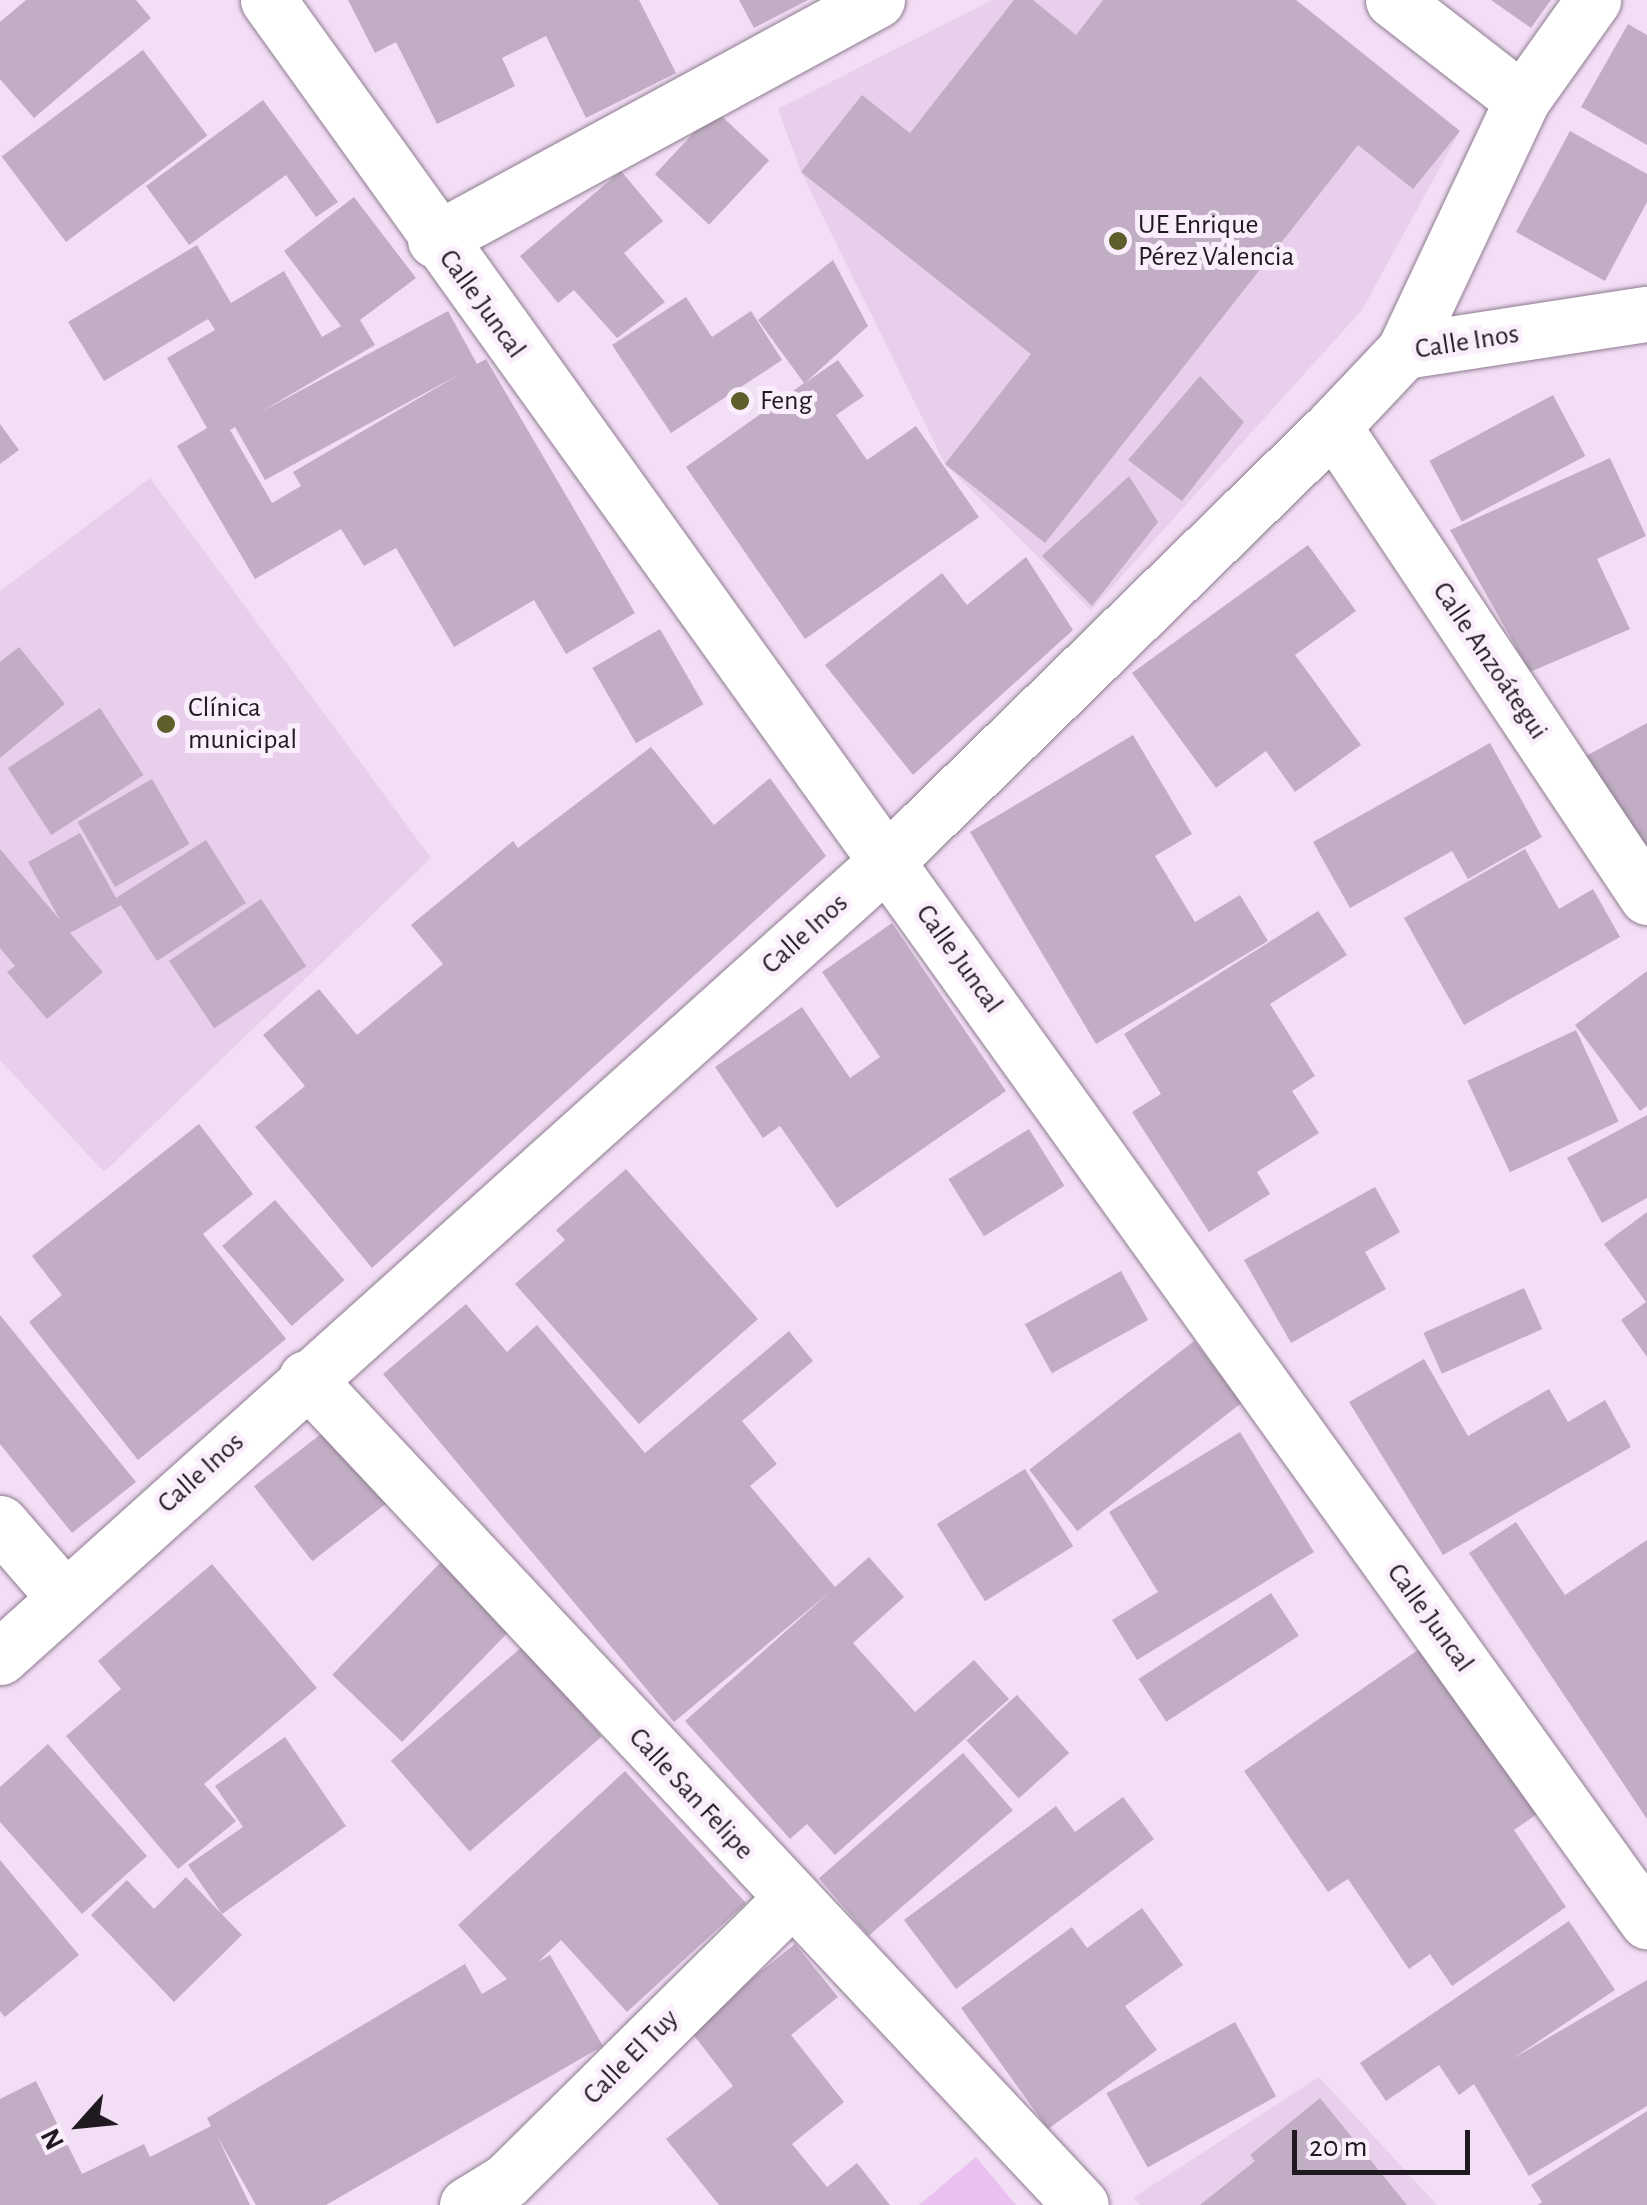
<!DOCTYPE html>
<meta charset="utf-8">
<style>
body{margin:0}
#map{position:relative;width:1647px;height:2205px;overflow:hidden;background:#f2def5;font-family:"Alegreya Sans",sans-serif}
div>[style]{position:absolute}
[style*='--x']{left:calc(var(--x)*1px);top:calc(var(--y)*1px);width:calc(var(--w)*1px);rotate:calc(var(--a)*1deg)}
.built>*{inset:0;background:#e8cfeb}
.green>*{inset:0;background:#e9c0ef}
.building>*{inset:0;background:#c1aec4;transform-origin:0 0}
.roads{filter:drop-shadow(0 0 2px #8e7c90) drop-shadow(0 0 2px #8e7c90)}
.minor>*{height:55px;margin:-27.5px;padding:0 27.5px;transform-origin:27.5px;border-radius:27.5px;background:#fff}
.dots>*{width:28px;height:28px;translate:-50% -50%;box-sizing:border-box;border:5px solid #fbeefc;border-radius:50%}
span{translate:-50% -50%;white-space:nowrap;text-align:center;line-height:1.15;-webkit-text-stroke:10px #fbeefc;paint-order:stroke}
.poi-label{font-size:28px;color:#201921}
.left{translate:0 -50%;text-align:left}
.street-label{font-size:28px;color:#201921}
.north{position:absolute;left:30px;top:2075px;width:100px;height:100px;-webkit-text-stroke:8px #fbeefc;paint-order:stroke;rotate:243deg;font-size:28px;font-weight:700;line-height:40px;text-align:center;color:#201921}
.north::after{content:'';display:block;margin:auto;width:35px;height:45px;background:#201921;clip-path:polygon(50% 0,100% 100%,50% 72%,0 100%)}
.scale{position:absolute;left:1292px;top:2130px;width:178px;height:45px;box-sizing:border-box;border:5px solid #201921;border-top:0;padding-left:12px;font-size:30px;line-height:35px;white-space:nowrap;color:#201921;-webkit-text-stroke:8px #fbeefc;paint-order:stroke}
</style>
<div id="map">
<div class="built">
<i style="clip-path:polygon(992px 0,1296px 0,1460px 131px,1362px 310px,1091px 610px,945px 464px,801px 172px,778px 109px)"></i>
<i style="clip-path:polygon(150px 478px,431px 858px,104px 1172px,0 1060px,0 591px)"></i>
<i style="clip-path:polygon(1319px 2077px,1437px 2205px,1140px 2205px,1133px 2198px)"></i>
</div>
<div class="green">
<i style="clip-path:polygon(976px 2157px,1016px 2205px,919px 2205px)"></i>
</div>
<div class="building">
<i style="clip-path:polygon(26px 0,136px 0,151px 18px,34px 118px,0 79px,0 22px)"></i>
<i style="clip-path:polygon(348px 0,639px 0,676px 73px,586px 118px,546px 36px,502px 58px,515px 86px,437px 124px,396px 42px,375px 53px)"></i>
<i style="clip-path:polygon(739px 0,808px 0,754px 28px)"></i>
<i style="clip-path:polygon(1014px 0,1033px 0,1076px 35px,1103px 0,1296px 0,1460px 131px,1413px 189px,1358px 145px,1045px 543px,945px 464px,1031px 354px,801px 172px,862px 95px,910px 133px)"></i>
<i style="clip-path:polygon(1491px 0,1551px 0,1531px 28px)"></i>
<i style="clip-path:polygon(1628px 24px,1647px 35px,1647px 145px,1581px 107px)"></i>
<i style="left:143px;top:50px;width:107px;height:177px;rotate:53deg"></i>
<i style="clip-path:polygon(263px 100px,338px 202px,316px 217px,286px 175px,189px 245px,146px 186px)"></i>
<i style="left:715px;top:110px;width:74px;height:88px;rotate:43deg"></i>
<i style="clip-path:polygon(1570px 131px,1647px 174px,1647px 202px,1605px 281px,1516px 232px)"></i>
<i style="clip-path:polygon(621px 171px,663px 221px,624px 253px,665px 302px,617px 338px,574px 290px,558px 303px,520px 256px)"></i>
<i style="clip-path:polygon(evenodd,354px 197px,416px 278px,360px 320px,375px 345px,259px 413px,448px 311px,477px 364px,486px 359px,635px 613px,566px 654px,534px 600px,454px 647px,396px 548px,364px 566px,341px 529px,255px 579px,177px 446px,207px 428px,167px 358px,215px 330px,208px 319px,104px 381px,68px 322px,197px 245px,231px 303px,284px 271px,322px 337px,341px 326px,284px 251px,354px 197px,460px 374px,293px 472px,301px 486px,272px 503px,230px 430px,235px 427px,265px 480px,460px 374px)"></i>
<i style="clip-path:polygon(833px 260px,868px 326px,805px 383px,838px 360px,864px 396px,836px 415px,867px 460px,916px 426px,979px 517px,805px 639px,686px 467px,804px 383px,758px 320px)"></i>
<i style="clip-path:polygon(686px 297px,712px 337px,751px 311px,782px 360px,671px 433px,612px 345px)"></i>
<i style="clip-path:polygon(1200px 376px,1244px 422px,1182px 501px,1128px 460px)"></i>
<i style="left:1553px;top:395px;width:69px;height:140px;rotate:62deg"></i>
<i style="clip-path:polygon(0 424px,19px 450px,0 464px)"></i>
<i style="clip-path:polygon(1610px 458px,1646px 536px,1597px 559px,1630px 629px,1530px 672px,1450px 530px)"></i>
<i style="clip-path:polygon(1129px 476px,1158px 522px,1092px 606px,1042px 556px)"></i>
<i style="clip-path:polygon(1308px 545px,1356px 611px,1295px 655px,1361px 745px,1295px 792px,1266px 751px,1216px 788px,1132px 673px)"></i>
<i style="clip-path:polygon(1026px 557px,1073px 630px,913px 775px,825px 665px,942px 573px,967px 605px)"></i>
<i style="left:660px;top:629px;width:87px;height:78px;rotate:60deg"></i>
<i style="clip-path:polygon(19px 647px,65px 704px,0 758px,0 662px)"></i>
<i style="left:100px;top:708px;width:80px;height:110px;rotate:57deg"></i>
<i style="clip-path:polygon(1647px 723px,1647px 857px,1641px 860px,1586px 756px)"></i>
<i style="clip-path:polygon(1133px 735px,1192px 834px,1155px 856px,1195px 922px,1240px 895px,1268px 941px,1096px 1044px,970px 832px)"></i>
<i style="clip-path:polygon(1490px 743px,1542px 837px,1468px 879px,1452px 851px,1350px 908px,1313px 842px)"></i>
<i style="clip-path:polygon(651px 747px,714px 825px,770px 778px,826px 856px,372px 1268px,255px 1127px,305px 1086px,263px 1035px,319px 989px,357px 1035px,443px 964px,411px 925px,513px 841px,518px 848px)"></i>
<i style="left:152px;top:779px;width:75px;height:86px;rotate:60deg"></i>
<i style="clip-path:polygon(80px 833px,116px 898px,206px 840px,246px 903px,157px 961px,121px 905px,70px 933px,103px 972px,47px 1019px,7px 972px,15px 966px,0 948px,0 849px,60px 920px,28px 862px)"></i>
<i style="clip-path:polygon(1525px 849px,1559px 909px,1593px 889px,1620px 937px,1464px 1025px,1404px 918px)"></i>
<i style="left:261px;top:899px;width:81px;height:111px;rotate:56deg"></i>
<i style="clip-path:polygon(1318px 911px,1347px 955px,1270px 1004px,1315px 1076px,1292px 1091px,1319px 1133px,1257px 1172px,1270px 1194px,1209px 1232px,1132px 1112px,1161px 1094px,1124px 1034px)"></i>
<i style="clip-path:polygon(892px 923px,1006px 1091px,837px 1208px,780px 1126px,763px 1138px,715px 1067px,802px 1007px,850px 1078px,880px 1057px,822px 972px)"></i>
<i style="clip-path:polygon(1647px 971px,1647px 1106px,1640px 1111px,1575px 1025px)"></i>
<i style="left:1576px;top:1030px;width:101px;height:120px;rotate:65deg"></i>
<i style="clip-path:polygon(1647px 1115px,1647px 1198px,1602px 1223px,1567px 1158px)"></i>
<i style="clip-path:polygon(199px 1124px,253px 1194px,203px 1234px,286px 1339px,138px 1460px,29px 1322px,62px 1295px,32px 1256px)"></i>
<i style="left:1029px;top:1129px;width:67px;height:95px;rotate:58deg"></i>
<i style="clip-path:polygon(626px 1169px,758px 1319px,639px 1424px,515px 1284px,565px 1240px,556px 1230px)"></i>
<i style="clip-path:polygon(1375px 1187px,1400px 1232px,1365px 1252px,1386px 1289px,1291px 1343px,1244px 1260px)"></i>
<i style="left:275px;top:1200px;width:106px;height:70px;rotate:49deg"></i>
<i style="clip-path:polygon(1647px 1212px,1647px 1357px,1621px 1320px,1646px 1302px,1604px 1244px)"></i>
<i style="left:1121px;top:1271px;width:56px;height:110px;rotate:61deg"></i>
<i style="left:1524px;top:1288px;width:45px;height:110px;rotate:66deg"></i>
<i style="clip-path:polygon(466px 1304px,507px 1352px,537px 1325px,645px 1453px,789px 1331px,813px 1361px,742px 1421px,777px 1464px,750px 1486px,835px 1587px,869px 1557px,904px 1597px,853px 1643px,915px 1712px,974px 1660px,1009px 1699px,835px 1855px,807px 1824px,790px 1839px,685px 1721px,831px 1591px,674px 1722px,383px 1374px)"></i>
<i style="clip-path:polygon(0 1315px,136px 1482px,72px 1533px,0 1444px)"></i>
<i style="left:1194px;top:1341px;width:78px;height:209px;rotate:52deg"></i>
<i style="clip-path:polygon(1424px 1359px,1468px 1436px,1549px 1389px,1568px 1422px,1605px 1400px,1631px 1447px,1443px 1555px,1349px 1402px)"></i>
<i style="left:335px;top:1423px;width:95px;height:103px;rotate:52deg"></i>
<i style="clip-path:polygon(1240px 1432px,1314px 1552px,1137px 1660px,1112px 1620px,1158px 1592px,1109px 1512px)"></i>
<i style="left:1025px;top:1469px;width:91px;height:104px;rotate:58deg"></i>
<i style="clip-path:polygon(1516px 1522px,1565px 1595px,1647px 1540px,1647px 1819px,1469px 1553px)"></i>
<i style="left:442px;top:1561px;width:97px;height:158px;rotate:44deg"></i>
<i style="clip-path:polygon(212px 1564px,317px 1688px,204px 1784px,236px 1821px,178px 1869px,66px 1736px,121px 1689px,98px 1661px)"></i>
<i style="left:1271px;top:1593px;width:51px;height:158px;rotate:57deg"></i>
<i style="clip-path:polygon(1428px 1643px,1543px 1810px,1514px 1830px,1566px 1907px,1452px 1986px,1430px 1954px,1409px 1969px,1348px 1879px,1328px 1892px,1244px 1771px)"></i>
<i style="left:523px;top:1646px;width:120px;height:175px;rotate:49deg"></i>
<i style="left:1017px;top:1695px;width:78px;height:68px;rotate:48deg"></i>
<i style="clip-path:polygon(285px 1737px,346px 1826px,222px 1914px,188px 1865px,243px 1827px,215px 1786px)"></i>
<i style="clip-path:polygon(48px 1744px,147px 1856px,82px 1914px,0 1822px,0 1787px)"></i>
<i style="left:963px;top:1753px;width:76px;height:191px;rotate:49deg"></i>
<i style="clip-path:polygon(625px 1771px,746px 1903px,627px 2012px,561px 1940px,538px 1962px,550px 1955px,603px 2046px,326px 2205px,256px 2205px,217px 2136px,250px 2205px,0 2205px,0 2099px,36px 2081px,82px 2174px,144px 2144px,150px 2157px,211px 2126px,207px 2118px,465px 1964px,482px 1994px,507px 1979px,458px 1925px)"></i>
<i style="clip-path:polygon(1123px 1797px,1154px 1839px,956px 1989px,904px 1920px,1056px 1806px,1075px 1832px)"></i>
<i style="clip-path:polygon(0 1860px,79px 1955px,5px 2017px,0 2011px)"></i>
<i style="clip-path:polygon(186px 1877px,242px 1935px,174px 2002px,91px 1915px,127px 1880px,154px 1909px)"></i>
<i style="clip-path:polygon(1142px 1908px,1183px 1965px,1125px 2006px,1157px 2050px,1048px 2129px,961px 2008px,1072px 1927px,1087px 1948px)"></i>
<i style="clip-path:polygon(1569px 1921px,1615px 1990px,1512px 2059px,1647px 1980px,1647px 2106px,1529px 2176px,1474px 2084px,1459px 2095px,1439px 2065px,1386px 2101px,1360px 2063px)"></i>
<i style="clip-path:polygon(795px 1944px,838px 1997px,791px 2035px,844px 2102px,792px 2144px,827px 2187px,857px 2163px,890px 2205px,719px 2205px,666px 2139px,733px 2086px,689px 2029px)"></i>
<i style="left:1235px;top:2022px;width:85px;height:147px;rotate:61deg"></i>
<i style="clip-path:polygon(1320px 2098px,1407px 2205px,1200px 2205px,1255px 2161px,1250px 2155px)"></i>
<i style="clip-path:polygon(1647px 2111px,1647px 2205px,1538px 2205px,1542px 2202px,1531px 2185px)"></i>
</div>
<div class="roads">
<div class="minor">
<i style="--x:268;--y:0;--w:2365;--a:54.33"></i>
<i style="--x:1393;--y:0;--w:163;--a:37.8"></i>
<i style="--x:435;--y:240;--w:503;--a:-28.5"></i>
<i style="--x:1404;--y:351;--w:246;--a:-8.7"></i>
<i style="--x:1333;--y:426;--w:566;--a:56.31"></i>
<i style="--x:306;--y:1378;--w:1133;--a:46.86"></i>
<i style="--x:0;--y:1523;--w:98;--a:49.1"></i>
<i style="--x:0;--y:1657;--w:1193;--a:-41.91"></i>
<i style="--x:888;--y:860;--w:622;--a:-44.28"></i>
<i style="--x:1333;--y:426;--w:103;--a:-46.6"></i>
<i style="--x:1404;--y:351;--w:277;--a:-64.8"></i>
<i style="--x:1522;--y:100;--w:123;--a:-54.6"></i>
<i style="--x:467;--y:2205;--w:46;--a:-31.6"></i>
<i style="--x:506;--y:2181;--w:400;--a:-44.7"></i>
</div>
</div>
<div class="dots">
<i style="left:1118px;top:241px;background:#5e5e2b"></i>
<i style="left:740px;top:401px;background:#5e5e2b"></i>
<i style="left:166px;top:724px;background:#5e5e2b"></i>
</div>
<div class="poi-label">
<span class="left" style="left:1138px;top:241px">UE Enrique<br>Pérez Valencia</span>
<span class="left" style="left:760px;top:401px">Feng</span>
<span class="left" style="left:188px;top:724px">Clínica<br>municipal</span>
</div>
<div class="street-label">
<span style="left:482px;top:304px;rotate:54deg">Calle Juncal</span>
<span style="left:1467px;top:342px;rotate:-9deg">Calle Inos</span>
<span style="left:1490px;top:661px;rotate:56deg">Calle Anzoátegui</span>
<span style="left:805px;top:934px;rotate:-42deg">Calle Inos</span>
<span style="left:959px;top:959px;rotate:54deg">Calle Juncal</span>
<span style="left:201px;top:1473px;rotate:-42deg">Calle Inos</span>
<span style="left:1430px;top:1618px;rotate:54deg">Calle Juncal</span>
<span style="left:691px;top:1794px;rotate:47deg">Calle San Felipe</span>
<span style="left:631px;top:2057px;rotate:-45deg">Calle El Tuy</span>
</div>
<div class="north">N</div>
<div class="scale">20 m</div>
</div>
